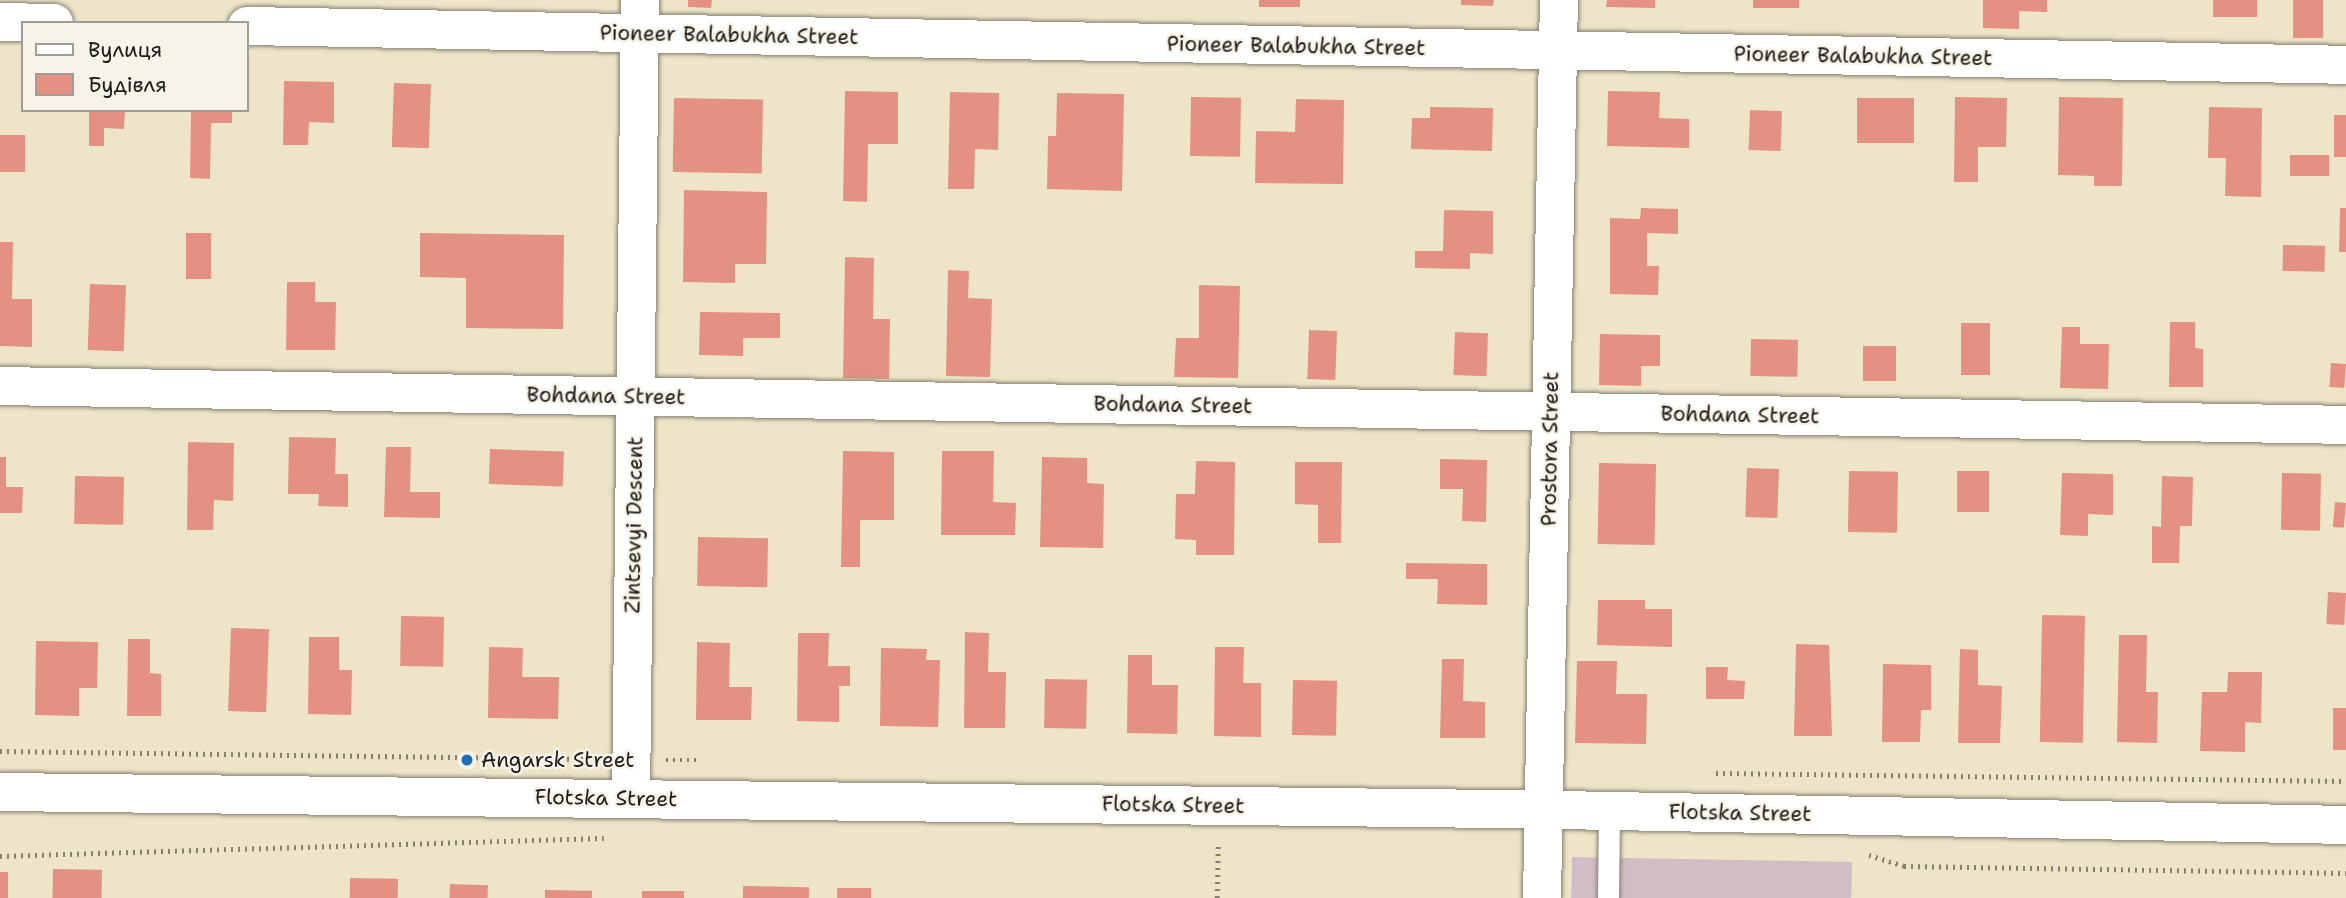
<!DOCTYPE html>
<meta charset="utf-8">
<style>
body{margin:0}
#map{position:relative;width:2346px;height:898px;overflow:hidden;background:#eee5c8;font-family:"Shantell Sans",sans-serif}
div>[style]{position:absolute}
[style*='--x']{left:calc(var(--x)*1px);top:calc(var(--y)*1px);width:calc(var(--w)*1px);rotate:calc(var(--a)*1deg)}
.industrial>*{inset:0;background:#d2bdc6;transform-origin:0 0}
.building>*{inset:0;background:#e49183;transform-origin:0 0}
.path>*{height:4.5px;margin-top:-2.25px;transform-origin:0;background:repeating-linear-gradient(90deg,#858072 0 2px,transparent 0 7px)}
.roads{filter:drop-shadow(0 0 2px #858072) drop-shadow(0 0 2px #858072)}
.lane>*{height:21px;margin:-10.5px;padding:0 10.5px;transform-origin:10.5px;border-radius:10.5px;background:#fff}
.street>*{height:38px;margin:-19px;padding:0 19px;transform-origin:19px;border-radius:19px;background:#fff}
.secondary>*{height:38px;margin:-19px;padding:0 19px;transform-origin:19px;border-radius:19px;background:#fff}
.dots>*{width:19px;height:19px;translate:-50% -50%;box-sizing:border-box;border:4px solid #f7f3e8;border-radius:50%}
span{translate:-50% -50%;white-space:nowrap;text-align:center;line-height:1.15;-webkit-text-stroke:5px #f7f3e8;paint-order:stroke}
.street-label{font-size:21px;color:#1c1c1c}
.poi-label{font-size:21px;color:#1c1c1c}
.left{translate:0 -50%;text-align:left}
.legend{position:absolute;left:21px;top:21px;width:228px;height:91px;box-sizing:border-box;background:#f7f3e8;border:2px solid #9f9d96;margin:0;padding:9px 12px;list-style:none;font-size:21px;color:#1c1c1c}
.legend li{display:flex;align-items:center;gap:14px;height:35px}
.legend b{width:35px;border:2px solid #9f9d96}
</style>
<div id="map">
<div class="industrial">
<i style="left:1572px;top:857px;width:280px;height:41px;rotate:1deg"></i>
</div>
<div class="building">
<i style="clip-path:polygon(688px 0,712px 0,711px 8px,688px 7px)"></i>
<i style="left:1259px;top:0;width:41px;height:7px"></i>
<i style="clip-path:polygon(1461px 0,1494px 0,1493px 6px,1461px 5px)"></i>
<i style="clip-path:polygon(1607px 0,1655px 0,1655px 8px,1606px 7px)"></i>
<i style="left:1753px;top:0;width:46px;height:8px"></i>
<i style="clip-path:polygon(1983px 0,2047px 0,2047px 12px,2019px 11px,2019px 29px,1983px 28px)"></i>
<i style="left:2213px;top:0;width:44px;height:17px"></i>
<i style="left:2293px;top:0;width:30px;height:38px"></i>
<i style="clip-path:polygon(284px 81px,334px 82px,334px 123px,309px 122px,308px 145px,283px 145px)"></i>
<i style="left:394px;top:83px;width:37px;height:64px;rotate:2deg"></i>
<i style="clip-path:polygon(845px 91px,898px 92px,898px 144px,868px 144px,867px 202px,843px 201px)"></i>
<i style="clip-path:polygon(1608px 91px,1660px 92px,1659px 118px,1689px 119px,1689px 148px,1607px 146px)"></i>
<i style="clip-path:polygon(950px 92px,999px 93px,998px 150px,975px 149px,974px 189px,948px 189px)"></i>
<i style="clip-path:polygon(1057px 93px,1124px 94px,1122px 191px,1047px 189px,1048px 136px,1056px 136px)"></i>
<i style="left:1191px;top:97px;width:50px;height:59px;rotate:1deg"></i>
<i style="clip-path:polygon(1955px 97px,2007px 98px,2006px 147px,1978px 147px,1978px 182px,1954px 182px)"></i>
<i style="clip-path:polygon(2059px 97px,2123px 98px,2122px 186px,2094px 186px,2094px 176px,2058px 175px)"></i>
<i style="left:674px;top:98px;width:89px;height:74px;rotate:1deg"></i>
<i style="left:1857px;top:98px;width:57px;height:45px"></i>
<i style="clip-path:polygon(1296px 99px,1344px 100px,1343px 184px,1255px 183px,1256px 131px,1295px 132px)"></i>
<i style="clip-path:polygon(1430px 107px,1493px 108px,1492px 151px,1411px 149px,1412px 118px,1430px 118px)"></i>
<i style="clip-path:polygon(2209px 107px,2262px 108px,2261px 197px,2225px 196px,2226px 158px,2208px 158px)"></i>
<i style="clip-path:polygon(89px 110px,125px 110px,124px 129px,104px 128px,104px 146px,89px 146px)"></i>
<i style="clip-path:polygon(191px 110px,232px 110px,232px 123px,211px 123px,210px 179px,190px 178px)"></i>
<i style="left:1750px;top:110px;width:32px;height:40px;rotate:2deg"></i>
<i style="left:2334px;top:115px;width:12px;height:42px"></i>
<i style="left:0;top:135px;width:25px;height:37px"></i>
<i style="left:2290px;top:155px;width:39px;height:21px"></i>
<i style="clip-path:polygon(684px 190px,767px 192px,766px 264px,735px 264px,735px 283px,683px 282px)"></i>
<i style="clip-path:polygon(1641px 208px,1678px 209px,1678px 234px,1647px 233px,1647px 266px,1659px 266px,1658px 295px,1610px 294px,1610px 218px,1640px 219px)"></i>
<i style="clip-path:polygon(2340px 208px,2346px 208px,2346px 252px,2339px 252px)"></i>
<i style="clip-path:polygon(1444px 210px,1493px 211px,1493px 254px,1470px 253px,1470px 269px,1415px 268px,1415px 251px,1443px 251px)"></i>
<i style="left:186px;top:233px;width:25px;height:46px"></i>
<i style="clip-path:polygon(420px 233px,564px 235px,563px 329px,466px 328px,466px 278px,420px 277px)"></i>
<i style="clip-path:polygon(0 242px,13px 242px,12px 299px,32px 299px,32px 347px,0 346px)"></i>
<i style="left:2283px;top:245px;width:42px;height:26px;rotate:1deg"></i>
<i style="clip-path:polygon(845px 257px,874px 258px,873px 319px,890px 319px,889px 379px,843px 378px)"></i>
<i style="clip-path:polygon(948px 270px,969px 271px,968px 298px,992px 299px,990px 377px,946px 376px)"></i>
<i style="clip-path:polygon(287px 282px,315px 282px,315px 302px,336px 302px,335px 350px,286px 350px)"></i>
<i style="left:90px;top:284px;width:36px;height:66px;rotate:2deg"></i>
<i style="clip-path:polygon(1199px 285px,1240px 286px,1238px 378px,1174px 377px,1176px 338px,1199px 338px)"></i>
<i style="clip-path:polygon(700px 312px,780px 313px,780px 338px,743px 338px,743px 356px,699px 355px)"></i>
<i style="clip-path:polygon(2170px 322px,2195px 322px,2195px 348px,2203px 349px,2203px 387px,2169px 387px)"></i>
<i style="left:1961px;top:323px;width:29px;height:52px"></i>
<i style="clip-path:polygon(2062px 327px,2080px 327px,2080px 344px,2109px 344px,2108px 389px,2060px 388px)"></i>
<i style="left:1309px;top:330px;width:28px;height:49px;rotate:2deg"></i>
<i style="left:1455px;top:332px;width:33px;height:43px;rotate:2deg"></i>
<i style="clip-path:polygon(1600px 334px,1660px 335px,1660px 366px,1641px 366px,1641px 386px,1599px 385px)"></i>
<i style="left:1751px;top:339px;width:47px;height:37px;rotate:1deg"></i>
<i style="left:1863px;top:346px;width:33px;height:35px"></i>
<i style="left:2331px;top:363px;width:15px;height:24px;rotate:4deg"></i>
<i style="clip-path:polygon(289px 437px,336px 438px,335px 474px,348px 474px,348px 507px,318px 506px,319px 494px,288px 494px)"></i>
<i style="clip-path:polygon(188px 442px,234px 443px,233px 501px,214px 500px,213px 530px,187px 530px)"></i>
<i style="clip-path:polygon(386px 447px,411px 447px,410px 492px,440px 492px,440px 518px,384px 517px)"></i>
<i style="left:490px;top:449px;width:74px;height:35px;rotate:2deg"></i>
<i style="clip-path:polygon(843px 451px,894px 452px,894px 520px,860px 520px,860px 567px,841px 567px)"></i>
<i style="clip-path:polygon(942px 451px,994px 451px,993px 502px,1016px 503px,1015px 535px,941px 535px)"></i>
<i style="clip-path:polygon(0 457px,6px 457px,6px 487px,23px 487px,22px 513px,0 513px)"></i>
<i style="clip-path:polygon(1042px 457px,1087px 458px,1087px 483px,1104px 484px,1103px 548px,1040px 547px)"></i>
<i style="clip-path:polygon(1440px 459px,1487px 460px,1486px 522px,1462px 521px,1463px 489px,1440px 489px)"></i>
<i style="clip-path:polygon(1196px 461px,1235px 462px,1234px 555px,1196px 555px,1196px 540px,1175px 539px,1176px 494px,1195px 494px)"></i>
<i style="clip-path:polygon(1295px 462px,1342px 462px,1341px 543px,1318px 543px,1318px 505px,1295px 504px)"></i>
<i style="left:1599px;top:463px;width:57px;height:81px;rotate:1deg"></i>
<i style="left:1747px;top:468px;width:32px;height:49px;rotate:2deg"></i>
<i style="left:1849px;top:471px;width:49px;height:61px;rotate:1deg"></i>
<i style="left:1957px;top:471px;width:32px;height:41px"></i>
<i style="clip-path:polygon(2062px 473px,2113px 474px,2113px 515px,2088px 514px,2088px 536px,2060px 535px)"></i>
<i style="left:2282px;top:473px;width:39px;height:57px;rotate:1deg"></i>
<i style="left:75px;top:476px;width:49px;height:48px;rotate:1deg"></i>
<i style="clip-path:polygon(2162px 476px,2193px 477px,2192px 526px,2180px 526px,2179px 563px,2152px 563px,2152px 526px,2161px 527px)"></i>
<i style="left:2335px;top:502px;width:11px;height:25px;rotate:5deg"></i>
<i style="left:698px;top:537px;width:70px;height:49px;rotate:1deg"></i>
<i style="clip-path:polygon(1406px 563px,1487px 564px,1487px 605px,1437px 604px,1438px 579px,1406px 579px)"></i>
<i style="left:2328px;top:592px;width:18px;height:32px;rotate:3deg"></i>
<i style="clip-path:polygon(1598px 600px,1645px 600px,1645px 609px,1672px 609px,1672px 647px,1597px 645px)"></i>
<i style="left:2042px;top:615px;width:43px;height:127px;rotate:1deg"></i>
<i style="left:401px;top:616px;width:43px;height:50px;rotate:1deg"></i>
<i style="left:231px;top:628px;width:38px;height:83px;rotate:2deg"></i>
<i style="clip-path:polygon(965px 632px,989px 633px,988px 672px,1006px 672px,1005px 728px,964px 728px)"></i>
<i style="clip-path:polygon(798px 633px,829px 633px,828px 666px,850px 666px,850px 686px,839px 686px,839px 722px,797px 721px)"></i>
<i style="clip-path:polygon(2119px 635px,2147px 635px,2146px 692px,2158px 692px,2157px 743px,2117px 742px)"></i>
<i style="clip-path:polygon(309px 637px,339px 637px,339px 670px,352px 670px,351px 715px,308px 714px)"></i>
<i style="clip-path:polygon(128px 639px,150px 639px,150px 673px,161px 674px,161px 716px,127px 716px)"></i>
<i style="clip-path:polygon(36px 641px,98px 642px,97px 688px,79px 688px,79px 716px,35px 715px)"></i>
<i style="clip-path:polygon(697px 642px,730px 643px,729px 687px,752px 687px,751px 720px,696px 720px)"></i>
<i style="clip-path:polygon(1796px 644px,1829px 645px,1832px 736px,1794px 736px)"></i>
<i style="clip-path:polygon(489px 647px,523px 648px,522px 677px,559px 677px,558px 719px,488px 718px)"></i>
<i style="clip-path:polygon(1215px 647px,1244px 647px,1243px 683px,1261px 683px,1261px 737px,1214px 736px)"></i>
<i style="clip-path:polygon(881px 648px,927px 649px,926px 660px,940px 660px,938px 727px,880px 726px)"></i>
<i style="clip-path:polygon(1960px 649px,1978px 650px,1978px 685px,2002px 686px,2000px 743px,1958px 743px)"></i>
<i style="clip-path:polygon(1128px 655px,1152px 655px,1152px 685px,1178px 685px,1177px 734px,1127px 733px)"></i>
<i style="clip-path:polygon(1442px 659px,1464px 659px,1463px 701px,1485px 702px,1485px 738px,1440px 738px)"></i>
<i style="clip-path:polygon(1577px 661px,1617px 661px,1616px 694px,1647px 694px,1646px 744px,1575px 743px)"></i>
<i style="clip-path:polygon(1883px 664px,1931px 665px,1931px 710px,1921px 710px,1920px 742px,1882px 742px)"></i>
<i style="clip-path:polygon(1706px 667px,1728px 667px,1727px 680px,1745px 681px,1744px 699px,1706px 699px)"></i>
<i style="clip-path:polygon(2228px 672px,2262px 672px,2261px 723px,2245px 722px,2245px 752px,2200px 751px,2202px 692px,2227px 692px)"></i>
<i style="left:1045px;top:679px;width:42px;height:49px;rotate:1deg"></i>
<i style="left:1293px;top:680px;width:44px;height:55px;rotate:1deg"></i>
<i style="left:2333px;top:708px;width:13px;height:42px"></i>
<i style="left:53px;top:869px;width:49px;height:29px;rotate:1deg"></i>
<i style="left:0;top:872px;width:8px;height:26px"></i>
<i style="left:350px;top:878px;width:48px;height:20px;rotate:1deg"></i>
<i style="left:450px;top:884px;width:38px;height:14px;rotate:2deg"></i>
<i style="left:743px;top:886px;width:66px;height:12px;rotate:1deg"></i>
<i style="left:837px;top:888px;width:34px;height:10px"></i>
<i style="left:545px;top:890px;width:47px;height:8px;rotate:1deg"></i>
<i style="left:642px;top:891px;width:42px;height:7px"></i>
</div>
<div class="path">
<i style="--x:0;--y:751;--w:598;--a:0.77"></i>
<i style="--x:666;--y:760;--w:30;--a:0"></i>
<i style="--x:1716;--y:773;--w:630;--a:0.73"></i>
<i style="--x:1869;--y:855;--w:37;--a:17"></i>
<i style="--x:1904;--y:866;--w:442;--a:0.9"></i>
<i style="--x:0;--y:856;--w:604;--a:-1.71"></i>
<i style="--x:1217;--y:898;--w:54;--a:-88.9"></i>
</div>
<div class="roads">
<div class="lane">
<i style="--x:1608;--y:898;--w:87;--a:-89.3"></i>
</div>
<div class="street">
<i style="--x:0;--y:22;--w:54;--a:1.1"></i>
<i style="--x:247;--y:26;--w:2099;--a:1.06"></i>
<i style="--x:0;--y:386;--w:2346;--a:0.95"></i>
<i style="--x:631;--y:798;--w:798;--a:-89.35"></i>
<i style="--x:1542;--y:898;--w:898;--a:-88.92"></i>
</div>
<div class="secondary">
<i style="--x:0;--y:792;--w:1507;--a:0.65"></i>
<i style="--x:1507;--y:809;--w:839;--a:1.09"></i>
</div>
</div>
<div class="dots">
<i style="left:467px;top:760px;background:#1f6fb2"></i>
</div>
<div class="street-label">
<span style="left:729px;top:35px;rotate:1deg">Pioneer Balabukha Street</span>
<span style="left:1296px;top:46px;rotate:1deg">Pioneer Balabukha Street</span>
<span style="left:1863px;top:56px;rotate:1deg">Pioneer Balabukha Street</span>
<span style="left:606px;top:396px;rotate:1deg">Bohdana Street</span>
<span style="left:1173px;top:405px;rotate:1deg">Bohdana Street</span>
<span style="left:1740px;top:415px;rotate:1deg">Bohdana Street</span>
<span style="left:1550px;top:449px;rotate:-89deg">Prostora Street</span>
<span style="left:634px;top:525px;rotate:-89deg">Zintsevyi Descent</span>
<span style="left:606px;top:798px;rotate:1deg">Flotska Street</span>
<span style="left:1173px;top:805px;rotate:1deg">Flotska Street</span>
<span style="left:1740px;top:813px;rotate:1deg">Flotska Street</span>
</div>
<div class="poi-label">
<span class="left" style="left:481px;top:760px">Angarsk Street</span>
</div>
<ul class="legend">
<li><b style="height:9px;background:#fff"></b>Вулиця</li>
<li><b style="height:19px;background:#e49183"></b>Будівля</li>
</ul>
</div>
